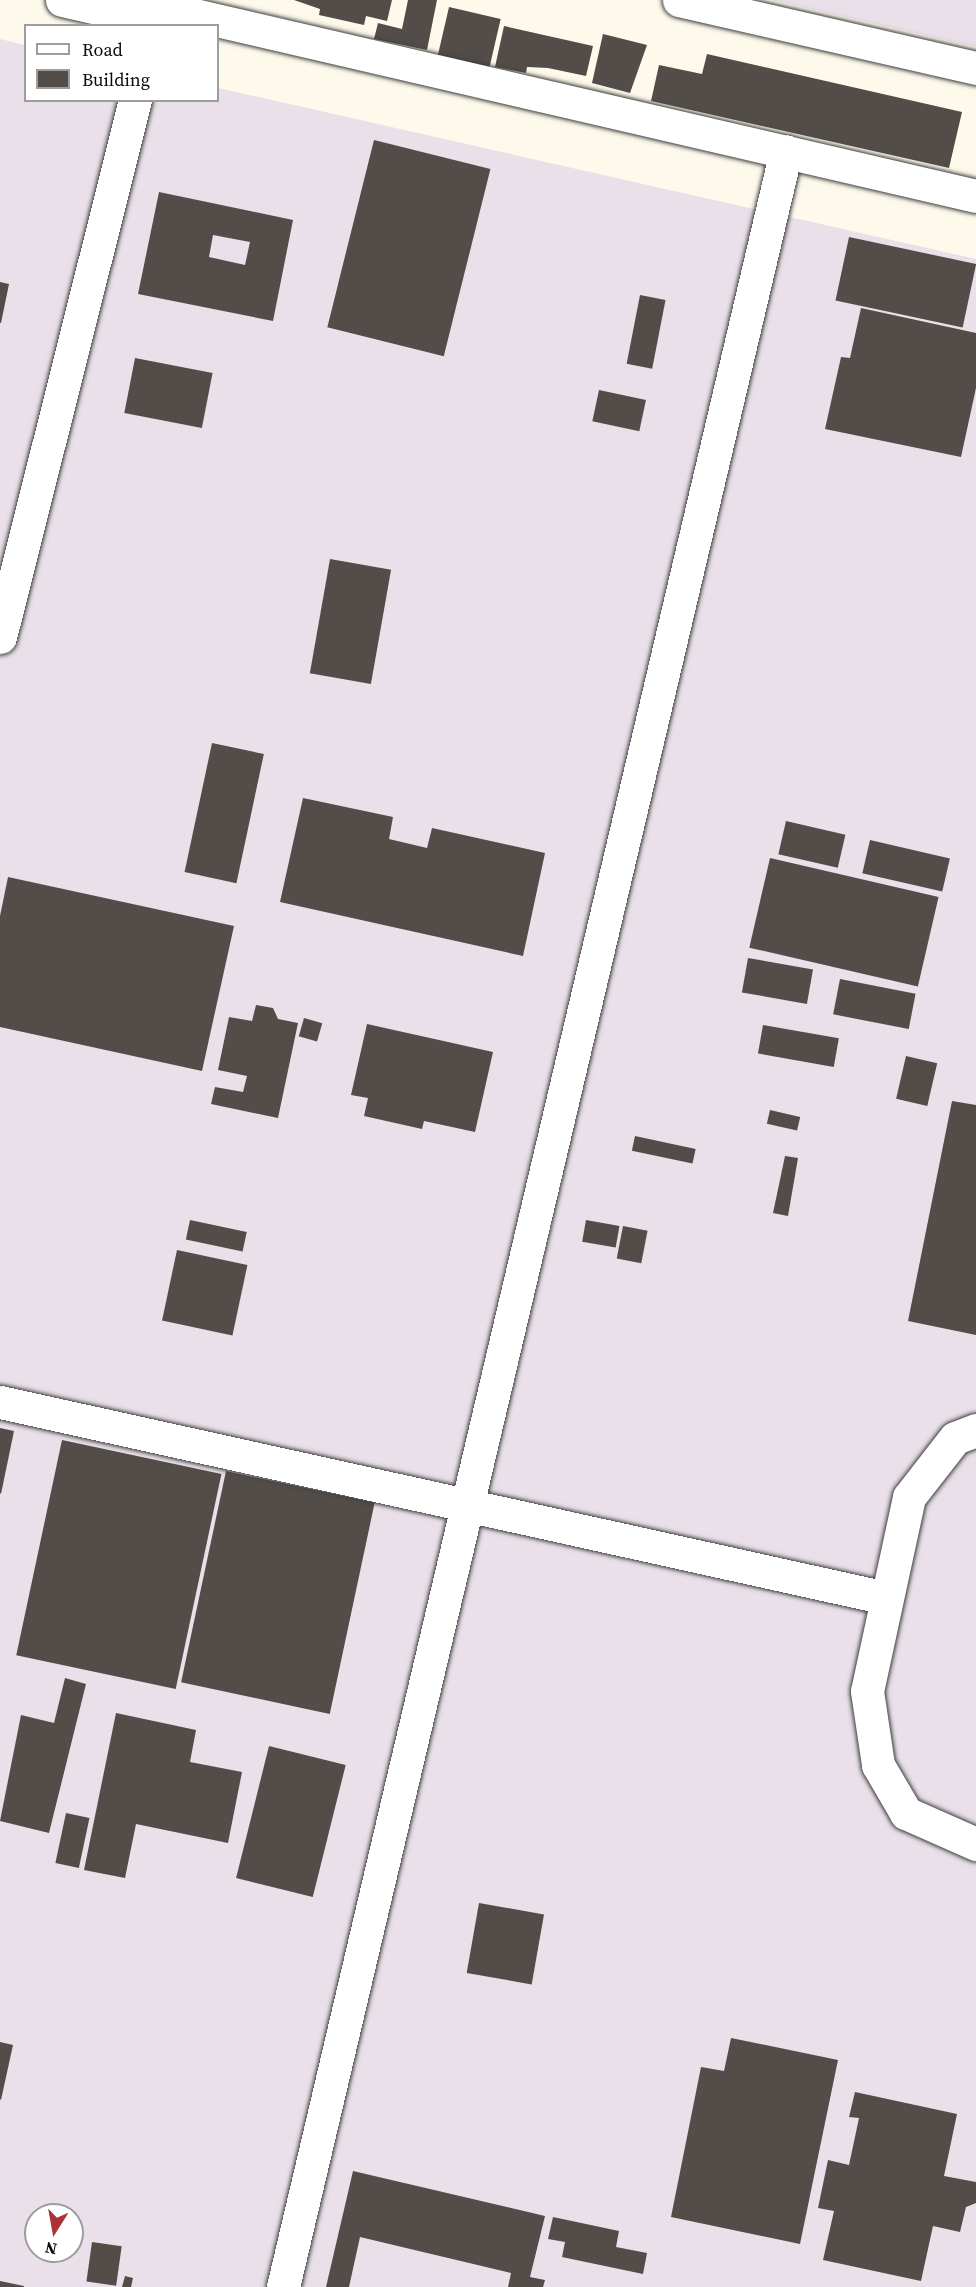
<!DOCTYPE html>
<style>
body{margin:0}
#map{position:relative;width:976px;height:2287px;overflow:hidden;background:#fdfaeb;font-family:"Source Serif 4",serif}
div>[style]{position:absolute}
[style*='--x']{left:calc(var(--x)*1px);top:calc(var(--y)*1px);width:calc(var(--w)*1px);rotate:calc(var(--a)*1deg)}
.industrial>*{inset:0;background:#e9e0e9}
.building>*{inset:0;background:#534d49;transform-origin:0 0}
.roads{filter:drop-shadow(0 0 2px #3e3e3e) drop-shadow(0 0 2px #3e3e3e)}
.minor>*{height:33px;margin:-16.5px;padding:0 16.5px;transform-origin:16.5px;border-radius:16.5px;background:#fff}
.tertiary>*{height:33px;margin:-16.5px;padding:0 16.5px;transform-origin:16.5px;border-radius:16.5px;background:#fff}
span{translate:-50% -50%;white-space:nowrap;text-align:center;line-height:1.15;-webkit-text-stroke:6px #fff;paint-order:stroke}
.legend{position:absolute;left:24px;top:24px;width:195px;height:78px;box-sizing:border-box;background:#fff;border:2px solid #9d9d9d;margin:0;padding:8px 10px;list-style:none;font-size:18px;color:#0b0b0b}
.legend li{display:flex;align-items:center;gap:12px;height:30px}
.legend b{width:30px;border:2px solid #9d9d9d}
.north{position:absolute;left:24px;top:2203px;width:60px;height:60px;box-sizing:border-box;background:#fff;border:2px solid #9d9d9d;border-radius:50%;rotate:191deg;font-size:16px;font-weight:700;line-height:24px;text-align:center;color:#0b0b0b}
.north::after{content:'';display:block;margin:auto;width:21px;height:27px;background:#ab3336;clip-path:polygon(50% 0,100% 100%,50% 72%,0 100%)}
</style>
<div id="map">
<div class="industrial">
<i style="clip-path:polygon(772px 0,976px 0,976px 47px)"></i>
<i style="clip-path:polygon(evenodd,0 39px,25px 45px,26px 100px,218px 100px,218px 88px,976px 259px,976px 2287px,0 2287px,0 39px,36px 2215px,72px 2215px,72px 2251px,36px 2251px,36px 2215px)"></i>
</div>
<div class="building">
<i style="clip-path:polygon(294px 0,392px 0,387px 21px,366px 16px,364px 25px,319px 15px,320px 9px)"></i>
<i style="clip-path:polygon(408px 0,437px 0,427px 50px,374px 39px,378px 23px,402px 29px)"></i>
<i style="left:449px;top:7px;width:53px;height:49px;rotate:13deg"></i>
<i style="clip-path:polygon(504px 26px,593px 46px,586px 76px,548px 68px,527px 67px,526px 73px,495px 67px)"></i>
<i style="clip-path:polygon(603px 34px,647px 45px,630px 93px,592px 83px)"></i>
<i style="clip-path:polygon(707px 54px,962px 112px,949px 168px,651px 101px,659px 65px,702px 74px)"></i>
<i style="left:374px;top:140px;width:120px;height:193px;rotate:14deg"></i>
<i style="clip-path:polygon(evenodd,159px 192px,293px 220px,273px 321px,138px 294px,159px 192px,213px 235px,250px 242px,245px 265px,209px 257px,213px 235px)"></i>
<i style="left:849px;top:237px;width:130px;height:65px;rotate:12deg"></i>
<i style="clip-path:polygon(0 282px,9px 284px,1px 323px,0 323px)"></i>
<i style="left:640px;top:295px;width:26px;height:70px;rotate:11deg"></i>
<i style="clip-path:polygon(861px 308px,976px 333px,976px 388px,961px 457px,825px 429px,841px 357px,850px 358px)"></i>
<i style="left:135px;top:358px;width:79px;height:56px;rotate:11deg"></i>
<i style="left:599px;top:390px;width:48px;height:32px;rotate:12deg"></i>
<i style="left:330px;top:559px;width:62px;height:116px;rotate:10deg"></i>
<i style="left:212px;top:743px;width:53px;height:132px;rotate:12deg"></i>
<i style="clip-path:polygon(303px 798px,393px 817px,389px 839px,427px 848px,432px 828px,545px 853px,523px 956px,280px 902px)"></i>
<i style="left:786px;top:821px;width:61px;height:34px;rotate:13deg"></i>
<i style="left:870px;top:840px;width:82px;height:34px;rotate:13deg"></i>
<i style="left:770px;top:858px;width:173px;height:92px;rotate:13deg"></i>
<i style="clip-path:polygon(8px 877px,234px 926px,202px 1071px,0 1027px,0 916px)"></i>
<i style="left:748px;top:958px;width:66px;height:35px;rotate:10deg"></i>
<i style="left:840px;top:979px;width:77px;height:36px;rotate:11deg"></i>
<i style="clip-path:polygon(256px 1005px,273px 1008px,278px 1019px,298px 1023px,278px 1118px,211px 1104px,215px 1087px,243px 1092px,247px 1076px,218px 1070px,229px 1017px,252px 1021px)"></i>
<i style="left:304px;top:1018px;width:19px;height:19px;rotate:16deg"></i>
<i style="clip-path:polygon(367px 1024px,493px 1052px,475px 1132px,424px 1121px,422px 1129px,364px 1116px,368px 1098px,351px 1095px)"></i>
<i style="left:763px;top:1025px;width:77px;height:29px;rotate:10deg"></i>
<i style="left:906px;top:1056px;width:32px;height:44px;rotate:13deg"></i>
<i style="clip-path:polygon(952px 1101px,976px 1105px,976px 1335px,908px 1321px)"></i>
<i style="left:770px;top:1110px;width:31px;height:14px;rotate:13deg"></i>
<i style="left:635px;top:1136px;width:62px;height:15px;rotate:12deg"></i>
<i style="clip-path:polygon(785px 1156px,798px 1158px,788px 1216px,773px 1213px)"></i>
<i style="left:190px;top:1220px;width:58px;height:20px;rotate:12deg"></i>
<i style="left:586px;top:1220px;width:34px;height:22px;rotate:10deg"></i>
<i style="left:623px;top:1226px;width:25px;height:33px;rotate:11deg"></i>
<i style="left:177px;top:1250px;width:72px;height:72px;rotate:12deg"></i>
<i style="clip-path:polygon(0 1428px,14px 1431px,1px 1494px,0 1493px)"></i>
<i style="left:62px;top:1440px;width:163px;height:220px;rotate:12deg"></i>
<i style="left:226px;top:1471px;width:152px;height:216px;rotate:12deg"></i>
<i style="clip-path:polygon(65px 1678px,86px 1684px,49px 1833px,0 1821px,21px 1715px,54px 1723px)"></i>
<i style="clip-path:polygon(116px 1713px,196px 1730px,190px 1762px,242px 1772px,228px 1843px,136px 1824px,125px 1878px,84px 1870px)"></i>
<i style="left:269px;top:1746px;width:79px;height:136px;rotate:14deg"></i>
<i style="left:66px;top:1813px;width:24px;height:51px;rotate:12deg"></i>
<i style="left:479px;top:1903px;width:66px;height:71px;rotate:10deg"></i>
<i style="clip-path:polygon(731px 2038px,838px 2060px,800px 2244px,671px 2217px,701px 2067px,724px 2071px)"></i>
<i style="clip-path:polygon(0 2042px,13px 2045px,1px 2100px,0 2099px)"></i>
<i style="clip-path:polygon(855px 2092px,957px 2114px,944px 2176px,976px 2182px,976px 2203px,966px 2207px,960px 2232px,933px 2226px,921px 2281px,823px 2260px,834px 2211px,818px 2208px,828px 2160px,849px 2165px,859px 2118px,849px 2117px)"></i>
<i style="clip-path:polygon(353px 2171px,545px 2216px,530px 2277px,545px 2280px,543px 2287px,508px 2287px,511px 2273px,360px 2237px,349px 2287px,326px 2287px)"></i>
<i style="clip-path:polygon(553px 2217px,619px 2231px,616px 2247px,647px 2253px,643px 2274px,562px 2257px,565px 2242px,548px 2239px)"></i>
<i style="left:92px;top:2242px;width:30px;height:40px;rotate:8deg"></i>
<i style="clip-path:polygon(125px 2276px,133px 2278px,131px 2287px,122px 2287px)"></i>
<i style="clip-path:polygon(0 2281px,24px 2286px,24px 2287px,0 2287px)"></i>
</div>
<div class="roads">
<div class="minor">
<i style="--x:679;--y:0;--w:305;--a:12.9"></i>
<i style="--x:0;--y:637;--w:554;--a:-75.89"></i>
<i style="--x:0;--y:1402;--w:907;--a:12.47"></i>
<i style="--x:976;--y:1430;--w:22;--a:159"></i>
<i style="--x:955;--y:1438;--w:75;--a:127.9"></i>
<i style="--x:909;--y:1497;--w:198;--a:102.2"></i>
<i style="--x:867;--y:1691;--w:75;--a:81.5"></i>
<i style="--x:878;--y:1765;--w:56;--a:59.7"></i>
<i style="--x:906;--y:1813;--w:77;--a:23.9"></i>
<i style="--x:283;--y:2287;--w:2194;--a:-76.75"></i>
</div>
<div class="tertiary">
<i style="--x:62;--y:0;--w:94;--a:12.9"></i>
<i style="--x:130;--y:0;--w:868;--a:13.04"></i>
</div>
</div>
<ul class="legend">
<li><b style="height:8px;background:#fff"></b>Road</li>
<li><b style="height:16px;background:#534d49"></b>Building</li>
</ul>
<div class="north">N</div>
</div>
